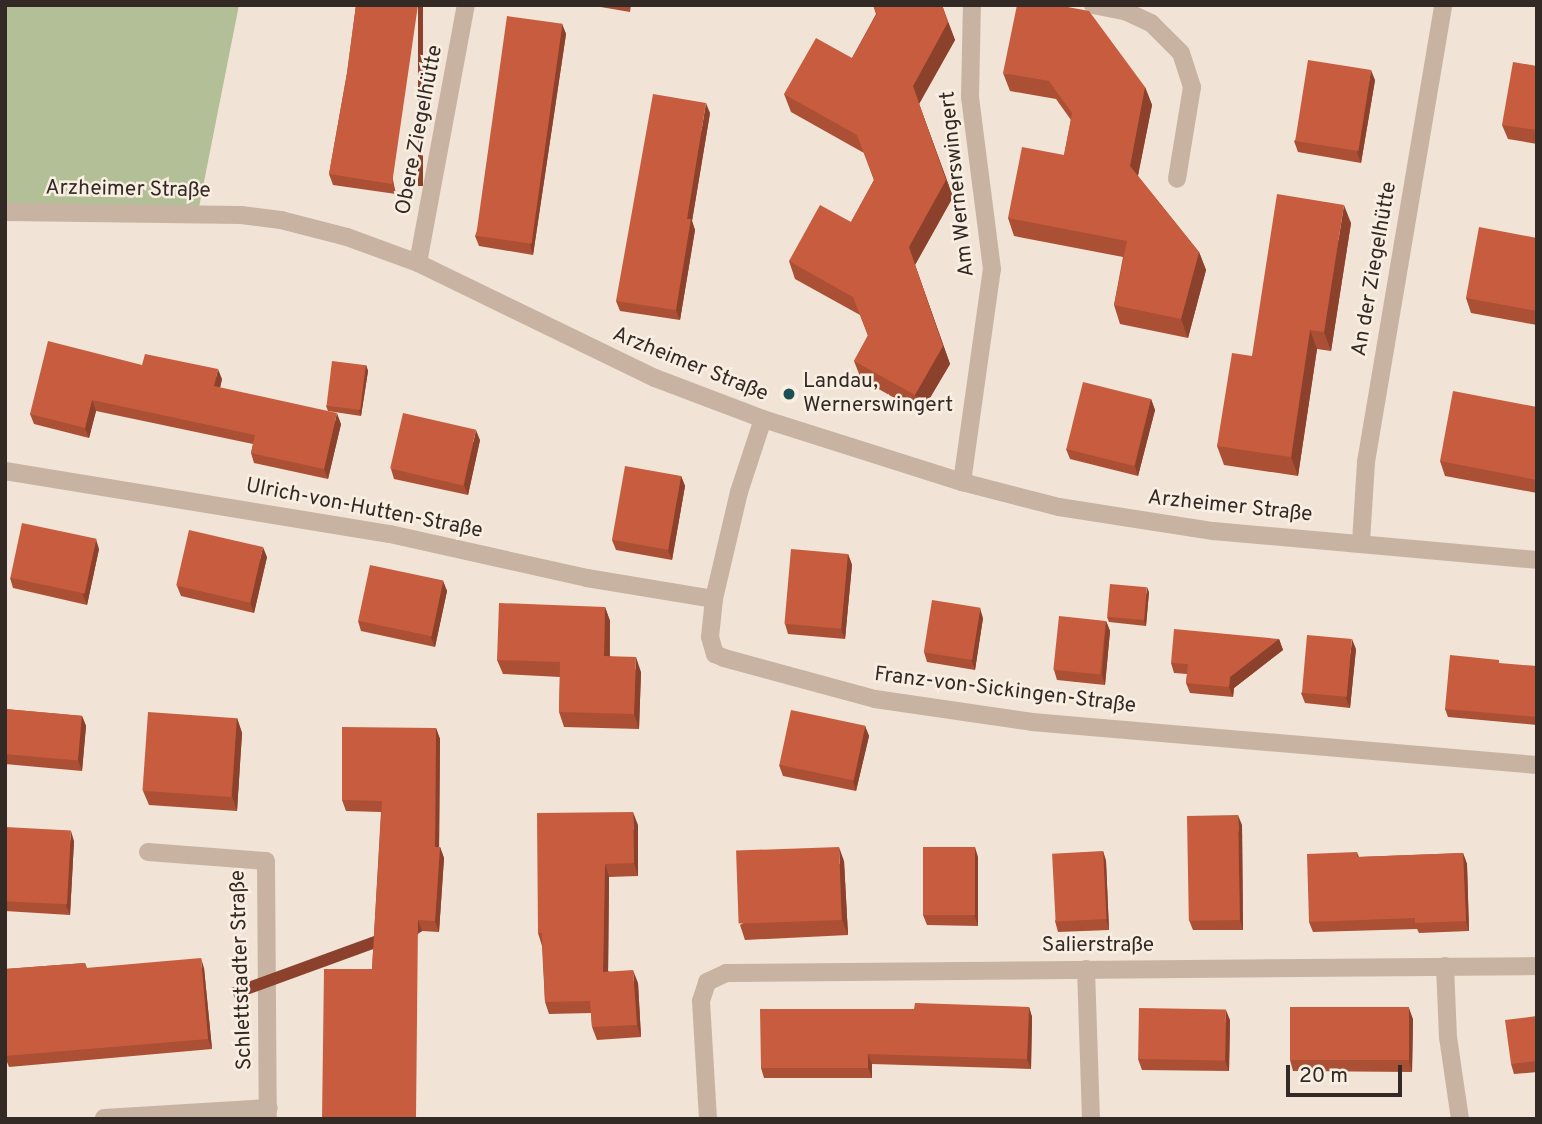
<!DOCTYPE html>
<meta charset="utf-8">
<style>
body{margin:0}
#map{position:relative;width:1542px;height:1124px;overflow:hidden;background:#f1e4d6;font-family:Overpass,sans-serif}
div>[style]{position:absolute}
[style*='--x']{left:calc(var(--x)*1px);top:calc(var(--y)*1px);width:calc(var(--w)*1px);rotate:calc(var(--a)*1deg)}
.green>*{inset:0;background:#b2bf97}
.minor>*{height:18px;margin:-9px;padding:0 9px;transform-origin:9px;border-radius:9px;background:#c8b3a3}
.wall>*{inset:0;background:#ab5035}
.shaded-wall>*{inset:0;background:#8b412b;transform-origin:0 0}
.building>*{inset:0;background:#c75d3e;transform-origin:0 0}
.dots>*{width:19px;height:19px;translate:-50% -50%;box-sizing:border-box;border:4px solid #f9eee2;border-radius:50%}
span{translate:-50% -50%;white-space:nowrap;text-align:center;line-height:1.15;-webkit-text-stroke:5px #f9eee2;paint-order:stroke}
.street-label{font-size:21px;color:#332925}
.poi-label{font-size:21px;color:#332925}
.left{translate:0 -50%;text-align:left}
.frame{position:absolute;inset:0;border:7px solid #332925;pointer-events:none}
.scale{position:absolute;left:1286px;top:1065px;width:116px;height:32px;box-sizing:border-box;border:4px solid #332925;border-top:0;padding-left:9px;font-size:21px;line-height:24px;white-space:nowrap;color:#332925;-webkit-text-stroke:5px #f9eee2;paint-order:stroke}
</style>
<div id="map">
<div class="green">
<i style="clip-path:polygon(5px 5px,239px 5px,198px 212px,5px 212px)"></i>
</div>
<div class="minor">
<i style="--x:1093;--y:5;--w:33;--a:11"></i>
<i style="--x:1125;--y:11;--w:29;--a:25"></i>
<i style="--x:1151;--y:23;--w:42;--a:45"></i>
<i style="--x:1181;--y:53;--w:36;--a:72"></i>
<i style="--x:1192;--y:87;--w:93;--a:99.3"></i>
<i style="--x:5;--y:212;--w:236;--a:0.7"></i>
<i style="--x:241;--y:215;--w:40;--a:7.1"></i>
<i style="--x:281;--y:220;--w:68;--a:14.4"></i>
<i style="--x:347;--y:237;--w:76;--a:20.1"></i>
<i style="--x:418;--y:263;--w:263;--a:25.9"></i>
<i style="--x:655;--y:378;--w:116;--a:20.8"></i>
<i style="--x:763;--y:419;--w:209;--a:17.6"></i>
<i style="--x:962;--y:482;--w:100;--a:14.5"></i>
<i style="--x:1059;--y:507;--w:156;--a:8.9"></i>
<i style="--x:1213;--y:531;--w:325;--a:5.1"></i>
<i style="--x:418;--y:263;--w:262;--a:-79.5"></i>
<i style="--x:763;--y:419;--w:77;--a:108.2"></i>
<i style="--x:739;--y:492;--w:110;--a:103.2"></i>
<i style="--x:714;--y:599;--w:38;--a:96"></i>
<i style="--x:710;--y:637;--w:18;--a:74"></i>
<i style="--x:715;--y:654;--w:10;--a:24"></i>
<i style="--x:724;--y:658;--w:156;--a:15.2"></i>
<i style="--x:875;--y:699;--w:159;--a:8.3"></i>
<i style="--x:1032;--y:722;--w:507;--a:4.87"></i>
<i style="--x:5;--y:471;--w:390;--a:9.3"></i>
<i style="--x:390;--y:534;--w:202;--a:12.6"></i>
<i style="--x:587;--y:578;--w:129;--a:9.4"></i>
<i style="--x:962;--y:482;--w:215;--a:-82"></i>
<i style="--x:992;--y:269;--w:173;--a:-97.3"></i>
<i style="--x:970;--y:97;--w:92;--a:-88.8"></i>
<i style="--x:1361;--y:542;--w:80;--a:-86.4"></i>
<i style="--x:1366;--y:462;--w:463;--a:-80.4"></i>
<i style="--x:148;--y:852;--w:118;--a:4.4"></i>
<i style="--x:266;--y:861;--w:258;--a:89.6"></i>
<i style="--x:1445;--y:966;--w:71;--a:87.6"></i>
<i style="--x:1448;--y:1037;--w:83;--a:81.7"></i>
<i style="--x:1086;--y:969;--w:150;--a:88.1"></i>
<i style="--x:104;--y:1118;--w:165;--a:-3.5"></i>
<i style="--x:708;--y:1119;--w:118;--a:-93.4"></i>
<i style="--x:701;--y:1001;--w:20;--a:-72"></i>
<i style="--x:707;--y:982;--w:21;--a:-25"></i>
<i style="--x:726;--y:973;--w:811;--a:-0.49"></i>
</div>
<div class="wall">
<i style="clip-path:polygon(356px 5px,396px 194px,333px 185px,329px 174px,347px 73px)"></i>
<i style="clip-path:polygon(589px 5px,631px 5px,630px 12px)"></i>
<i style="clip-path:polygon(873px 5px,942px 5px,955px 40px,919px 104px,953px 197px,915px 265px,950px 364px,921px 413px,861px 379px,854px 361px,868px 336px,860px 315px,795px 279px,789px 261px,851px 222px,874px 180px,864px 153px,791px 112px,784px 94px,852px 58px,876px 14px)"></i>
<i style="clip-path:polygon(562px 24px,566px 34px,533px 255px,479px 246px,475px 236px)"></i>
<i style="clip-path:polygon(1537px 66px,1537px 144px,1508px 139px,1502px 125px)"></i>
<i style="clip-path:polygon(1003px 73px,1145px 87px,1152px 105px,1138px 176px,1199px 252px,1206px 270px,1188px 338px,1120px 324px,1114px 305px,1123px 257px,1014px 236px,1008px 218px,1064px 155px,1071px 120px,1056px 99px,1010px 91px)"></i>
<i style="clip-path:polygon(1375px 80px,1361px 163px,1298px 152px,1294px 141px)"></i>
<i style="clip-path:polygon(710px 113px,692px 221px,695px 230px,680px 320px,620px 311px,616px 301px)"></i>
<i style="clip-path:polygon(1351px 223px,1331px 351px,1317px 349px,1298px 476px,1224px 465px,1217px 446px,1252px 356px)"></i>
<i style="clip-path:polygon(1537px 238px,1537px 325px,1471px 313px,1466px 298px)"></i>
<i style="clip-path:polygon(142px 365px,222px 379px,220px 388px,341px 424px,328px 479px,254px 463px,251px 453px,253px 444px,96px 411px,89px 438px,34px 424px,30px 414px)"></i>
<i style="clip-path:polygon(366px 365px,368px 371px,361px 416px,328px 411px,326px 406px)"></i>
<i style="clip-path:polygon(1151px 399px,1155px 410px,1138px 476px,1070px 459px,1066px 449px)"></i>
<i style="clip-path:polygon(1537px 407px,1537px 493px,1445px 476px,1440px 461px)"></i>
<i style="clip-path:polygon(480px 440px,468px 495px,394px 479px,391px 469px)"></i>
<i style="clip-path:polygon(681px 476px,685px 486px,672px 560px,616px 550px,612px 540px)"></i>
<i style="clip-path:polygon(99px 549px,87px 605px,13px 588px,10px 578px)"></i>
<i style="clip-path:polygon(848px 554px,852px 565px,845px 639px,788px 634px,785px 624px)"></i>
<i style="clip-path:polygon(267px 557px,254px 613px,181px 596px,177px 586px)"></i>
<i style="clip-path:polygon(443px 581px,447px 591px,435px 647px,361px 631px,358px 621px)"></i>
<i style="clip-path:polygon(1149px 592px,1146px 626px,1109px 622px,1107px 617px)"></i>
<i style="clip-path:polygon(605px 607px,610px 621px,610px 656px,641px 672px,639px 729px,564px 727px,559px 712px,560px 677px,503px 674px,497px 660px)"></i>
<i style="clip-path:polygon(983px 618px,975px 670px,927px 662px,924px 652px)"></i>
<i style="clip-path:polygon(1106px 621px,1110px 631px,1105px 685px,1057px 680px,1054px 670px)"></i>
<i style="clip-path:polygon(1279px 639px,1283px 650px,1234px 688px,1233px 697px,1190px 693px,1186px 683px,1187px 674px,1174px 673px,1171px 663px)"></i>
<i style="clip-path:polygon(1356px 649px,1350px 708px,1305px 703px,1301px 693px)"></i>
<i style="clip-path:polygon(1537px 666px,1537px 725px,1448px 717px,1445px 709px)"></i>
<i style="clip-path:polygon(5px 709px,82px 716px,86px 726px,82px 771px,5px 764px)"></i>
<i style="clip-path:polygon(237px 718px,242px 733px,237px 811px,149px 805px,143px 791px)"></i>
<i style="clip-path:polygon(865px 726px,869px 736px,856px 791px,783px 776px,779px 765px)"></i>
<i style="clip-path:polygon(436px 728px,440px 739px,439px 847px,440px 847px,444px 858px,439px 932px,422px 931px,372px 969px,381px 812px,346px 811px,342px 800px)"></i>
<i style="clip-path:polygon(638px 825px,638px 876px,609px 877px,608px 971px,638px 983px,641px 1037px,597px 1040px,592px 1027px,591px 1013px,549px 1014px,545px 1002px,542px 946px,538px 933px)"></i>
<i style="clip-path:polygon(1242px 825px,1243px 930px,1193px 930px,1189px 920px)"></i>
<i style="clip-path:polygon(5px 827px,74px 841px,70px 915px,5px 911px)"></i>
<i style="clip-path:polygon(1103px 851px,1106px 861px,1109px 930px,1058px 932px,1055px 921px)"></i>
<i style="clip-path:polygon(1357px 852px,1359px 857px,1463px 853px,1467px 864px,1469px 931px,1419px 933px,1417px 929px,1313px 932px,1309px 922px)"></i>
<i style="clip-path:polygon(978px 857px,978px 926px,927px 925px,923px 915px)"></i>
<i style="clip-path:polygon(844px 861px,848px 935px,745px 940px,740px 925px)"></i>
<i style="clip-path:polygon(85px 963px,87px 968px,204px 968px,212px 1049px,9px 1067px,5px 1057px,5px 969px)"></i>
<i style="clip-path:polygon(1029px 1007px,1032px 1017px,1031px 1069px,872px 1064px,872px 1078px,764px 1078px,761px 1068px,914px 1009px)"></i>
<i style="clip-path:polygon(1537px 1016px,1537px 1072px,1514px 1074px,1511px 1064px)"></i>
<i style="clip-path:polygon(1413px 1019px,1412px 1072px,1293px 1071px,1290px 1060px)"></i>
<i style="clip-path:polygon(1230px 1020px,1229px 1071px,1142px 1070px,1138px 1059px)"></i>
</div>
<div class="shaded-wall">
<i style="left:418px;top:5px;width:5px;height:181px"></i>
<i style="clip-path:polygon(948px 22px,955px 40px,919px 104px,953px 197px,915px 265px,950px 364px,921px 413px,915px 395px,909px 247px,913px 86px)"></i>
<i style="clip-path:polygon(562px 24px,566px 34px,533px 255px,530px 244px)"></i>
<i style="clip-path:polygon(1371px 70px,1375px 80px,1361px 163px,1357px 152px)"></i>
<i style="clip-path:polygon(1145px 87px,1152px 105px,1136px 185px,1130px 166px)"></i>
<i style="clip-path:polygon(706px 103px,710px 113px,692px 221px,695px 230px,680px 320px,676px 310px,687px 219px)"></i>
<i style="clip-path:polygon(1344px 205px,1351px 223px,1331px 351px,1324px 332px)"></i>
<i style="clip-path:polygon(1199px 252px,1206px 270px,1188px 338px,1181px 319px)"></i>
<i style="clip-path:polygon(1310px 330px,1317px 349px,1298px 476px,1291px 457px)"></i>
<i style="clip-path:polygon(366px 365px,368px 371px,361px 416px,359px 411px)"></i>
<i style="clip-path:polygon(218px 369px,222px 379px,218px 396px,214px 386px)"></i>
<i style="clip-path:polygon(1151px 399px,1155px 410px,1138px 476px,1135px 466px)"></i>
<i style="clip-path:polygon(92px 400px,96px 411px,89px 438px,85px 428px)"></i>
<i style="clip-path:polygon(337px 413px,341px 424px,328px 479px,324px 469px)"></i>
<i style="clip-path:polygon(476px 430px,480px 440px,468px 495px,464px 485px)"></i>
<i style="clip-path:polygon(681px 476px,685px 486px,672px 560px,668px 550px)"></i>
<i style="clip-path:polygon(96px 539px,99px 549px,87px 605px,83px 595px)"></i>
<i style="clip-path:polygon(263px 547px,267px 557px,254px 613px,250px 602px)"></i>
<i style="clip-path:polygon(848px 554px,852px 565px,845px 639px,841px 629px)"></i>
<i style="clip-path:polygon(443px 581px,447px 591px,435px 647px,431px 637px)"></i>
<i style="clip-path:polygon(1147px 587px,1149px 592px,1146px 626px,1144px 621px)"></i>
<i style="clip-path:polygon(605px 607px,610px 621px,609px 671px,604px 656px)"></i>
<i style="clip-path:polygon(980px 608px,983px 618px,975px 670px,971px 659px)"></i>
<i style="clip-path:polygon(1106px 621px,1110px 631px,1105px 685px,1102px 675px)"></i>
<i style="clip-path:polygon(1279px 639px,1283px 650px,1234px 688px,1233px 697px,1229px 687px,1230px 677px)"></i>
<i style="clip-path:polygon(1352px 639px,1356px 649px,1350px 708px,1346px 698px)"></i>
<i style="clip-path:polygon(636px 657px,641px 672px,639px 729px,634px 714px)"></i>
<i style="clip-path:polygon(82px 716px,86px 726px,82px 771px,78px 760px)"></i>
<i style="clip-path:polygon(237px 718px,242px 733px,237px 811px,232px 796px)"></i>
<i style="clip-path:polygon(865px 726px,869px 736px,856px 791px,853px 781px)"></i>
<i style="clip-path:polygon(436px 728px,440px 739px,439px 858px,435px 847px)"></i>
<i style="clip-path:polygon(633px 812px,638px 825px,638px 876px,634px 863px)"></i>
<i style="clip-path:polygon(1238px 815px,1242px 825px,1243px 930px,1240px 920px)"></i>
<i style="clip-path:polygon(71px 831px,74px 841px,70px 915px,66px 905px)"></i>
<i style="clip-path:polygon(440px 847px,444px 858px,439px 932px,435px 921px)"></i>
<i style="clip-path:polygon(839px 847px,844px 861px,848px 935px,842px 920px)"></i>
<i style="clip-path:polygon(975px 847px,978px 857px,978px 926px,974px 915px)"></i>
<i style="clip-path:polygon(1103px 851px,1106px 861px,1109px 930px,1106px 919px)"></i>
<i style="clip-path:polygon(1463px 853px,1467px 864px,1469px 931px,1466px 921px)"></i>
<i style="clip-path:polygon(605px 864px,609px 877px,608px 984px,603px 972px)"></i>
<i style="left:418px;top:920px;width:12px;height:199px;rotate:70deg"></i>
<i style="clip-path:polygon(201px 958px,204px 968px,212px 1049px,208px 1039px)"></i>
<i style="clip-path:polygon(633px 970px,638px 983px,641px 1037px,637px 1025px)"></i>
<i style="clip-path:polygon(1029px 1007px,1032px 1017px,1031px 1069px,1027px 1059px)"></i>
<i style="clip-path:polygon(1409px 1008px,1413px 1019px,1412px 1072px,1409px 1062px)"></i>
<i style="clip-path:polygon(1226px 1010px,1230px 1020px,1229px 1071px,1225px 1061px)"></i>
<i style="clip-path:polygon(868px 1054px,872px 1064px,872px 1078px,868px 1068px)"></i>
</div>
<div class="building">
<i style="clip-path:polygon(356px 5px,418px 5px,392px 184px,329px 174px,347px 73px)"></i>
<i style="clip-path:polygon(873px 5px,942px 5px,948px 22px,913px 86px,946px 180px,909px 247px,943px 346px,915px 395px,854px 361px,868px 335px,853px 297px,789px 261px,820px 205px,851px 222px,874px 180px,857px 135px,784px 94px,816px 38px,852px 58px,877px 14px)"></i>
<i style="clip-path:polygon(1017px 5px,1057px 5px,1089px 11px,1145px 87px,1130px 166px,1199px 252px,1181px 319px,1114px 305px,1127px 241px,1008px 218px,1022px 147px,1064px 155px,1072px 113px,1049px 81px,1003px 73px)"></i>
<i style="left:507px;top:16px;width:56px;height:222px;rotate:8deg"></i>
<i style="left:1308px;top:60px;width:64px;height:82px;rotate:9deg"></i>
<i style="clip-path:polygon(1513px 62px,1537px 66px,1537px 130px,1502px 125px)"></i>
<i style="clip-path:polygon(653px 94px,706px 103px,687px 219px,691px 219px,676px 310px,616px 301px)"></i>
<i style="clip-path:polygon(1277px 194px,1344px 205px,1324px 332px,1310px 330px,1291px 457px,1217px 446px,1232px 353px,1252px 356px)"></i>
<i style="clip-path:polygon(1479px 227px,1537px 238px,1537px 311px,1466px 298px)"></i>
<i style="clip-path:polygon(48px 341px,142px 365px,145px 354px,218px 369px,214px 386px,337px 413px,324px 469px,251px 453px,255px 435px,92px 400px,85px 428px,30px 414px)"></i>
<i style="left:332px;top:361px;width:34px;height:45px;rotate:7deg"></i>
<i style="left:1083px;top:382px;width:70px;height:69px;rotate:14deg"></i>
<i style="clip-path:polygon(1453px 391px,1537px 407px,1537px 480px,1440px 461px)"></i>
<i style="left:403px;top:413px;width:75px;height:57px;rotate:13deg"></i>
<i style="left:625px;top:466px;width:57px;height:75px;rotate:10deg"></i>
<i style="left:22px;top:523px;width:76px;height:56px;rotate:12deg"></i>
<i style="left:189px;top:530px;width:76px;height:57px;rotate:13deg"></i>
<i style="left:791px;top:549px;width:57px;height:75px;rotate:5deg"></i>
<i style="left:370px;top:565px;width:75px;height:57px;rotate:12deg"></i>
<i style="left:1110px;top:584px;width:37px;height:33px;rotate:5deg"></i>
<i style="left:932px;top:600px;width:49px;height:53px;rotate:9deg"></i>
<i style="clip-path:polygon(499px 603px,605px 607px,604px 656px,636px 657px,634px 714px,559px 712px,560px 662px,497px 660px)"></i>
<i style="left:1059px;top:616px;width:47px;height:54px;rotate:6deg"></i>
<i style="clip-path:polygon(1174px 629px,1279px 639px,1230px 677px,1229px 687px,1186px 683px,1188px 664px,1171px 663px)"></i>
<i style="left:1307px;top:635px;width:45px;height:58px;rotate:5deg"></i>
<i style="clip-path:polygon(1450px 655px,1499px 660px,1499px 663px,1537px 666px,1537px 717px,1445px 709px)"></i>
<i style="left:5px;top:709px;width:77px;height:45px;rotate:5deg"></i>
<i style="left:791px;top:710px;width:76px;height:56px;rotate:12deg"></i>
<i style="left:148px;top:712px;width:89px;height:79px;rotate:4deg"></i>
<i style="clip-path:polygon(342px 727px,436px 728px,435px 847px,440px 847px,435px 921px,418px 920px,416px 1119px,322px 1119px,324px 969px,372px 969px,382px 801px,342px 800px)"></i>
<i style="clip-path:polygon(633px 812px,634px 863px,605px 864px,603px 972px,633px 970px,637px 1025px,592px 1027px,590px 1001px,545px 1002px,542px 933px,538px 933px,537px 813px)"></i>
<i style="left:1238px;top:815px;width:105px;height:51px;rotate:89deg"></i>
<i style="left:5px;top:827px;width:66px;height:74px;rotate:3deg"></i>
<i style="left:839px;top:847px;width:73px;height:103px;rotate:88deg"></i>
<i style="left:923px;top:847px;width:52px;height:68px"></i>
<i style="left:1103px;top:851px;width:68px;height:51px;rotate:87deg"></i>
<i style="clip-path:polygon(1357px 852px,1357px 857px,1463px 853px,1466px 921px,1415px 923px,1415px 918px,1309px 922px,1307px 854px)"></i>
<i style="clip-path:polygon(201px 958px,208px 1039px,5px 1056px,5px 969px,85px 963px,86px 968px)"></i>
<i style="clip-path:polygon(915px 1003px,1029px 1007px,1027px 1059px,868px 1054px,868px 1068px,761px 1068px,760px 1009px,914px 1009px)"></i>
<i style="left:1290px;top:1007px;width:119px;height:53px"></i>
<i style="left:1139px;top:1008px;width:87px;height:51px;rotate:1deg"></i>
<i style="clip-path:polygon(1537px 1016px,1537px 1061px,1511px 1064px,1505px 1020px)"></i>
</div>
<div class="dots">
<i style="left:789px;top:394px;background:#1b5154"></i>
</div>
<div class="street-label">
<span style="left:420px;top:130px;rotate:-79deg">Obere Ziegelhütte</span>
<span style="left:958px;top:184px;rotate:-96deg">Am Wernerswingert</span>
<span style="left:128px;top:190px;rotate:1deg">Arzheimer Straße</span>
<span style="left:1375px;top:269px;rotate:-80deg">An der Ziegelhütte</span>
<span style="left:690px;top:365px;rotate:22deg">Arzheimer Straße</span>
<span style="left:1230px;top:507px;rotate:6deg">Arzheimer Straße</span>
<span style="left:364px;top:509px;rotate:11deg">Ulrich-von-Hutten-Straße</span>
<span style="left:1005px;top:691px;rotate:7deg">Franz-von-Sickingen-Straße</span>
<span style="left:1098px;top:946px">Salierstraße</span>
<span style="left:242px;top:970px;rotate:-92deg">Schlettstadter Straße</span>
</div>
<div class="poi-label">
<span class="left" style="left:803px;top:394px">Landau,<br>Wernerswingert</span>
</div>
<div class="frame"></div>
<div class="scale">20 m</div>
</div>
